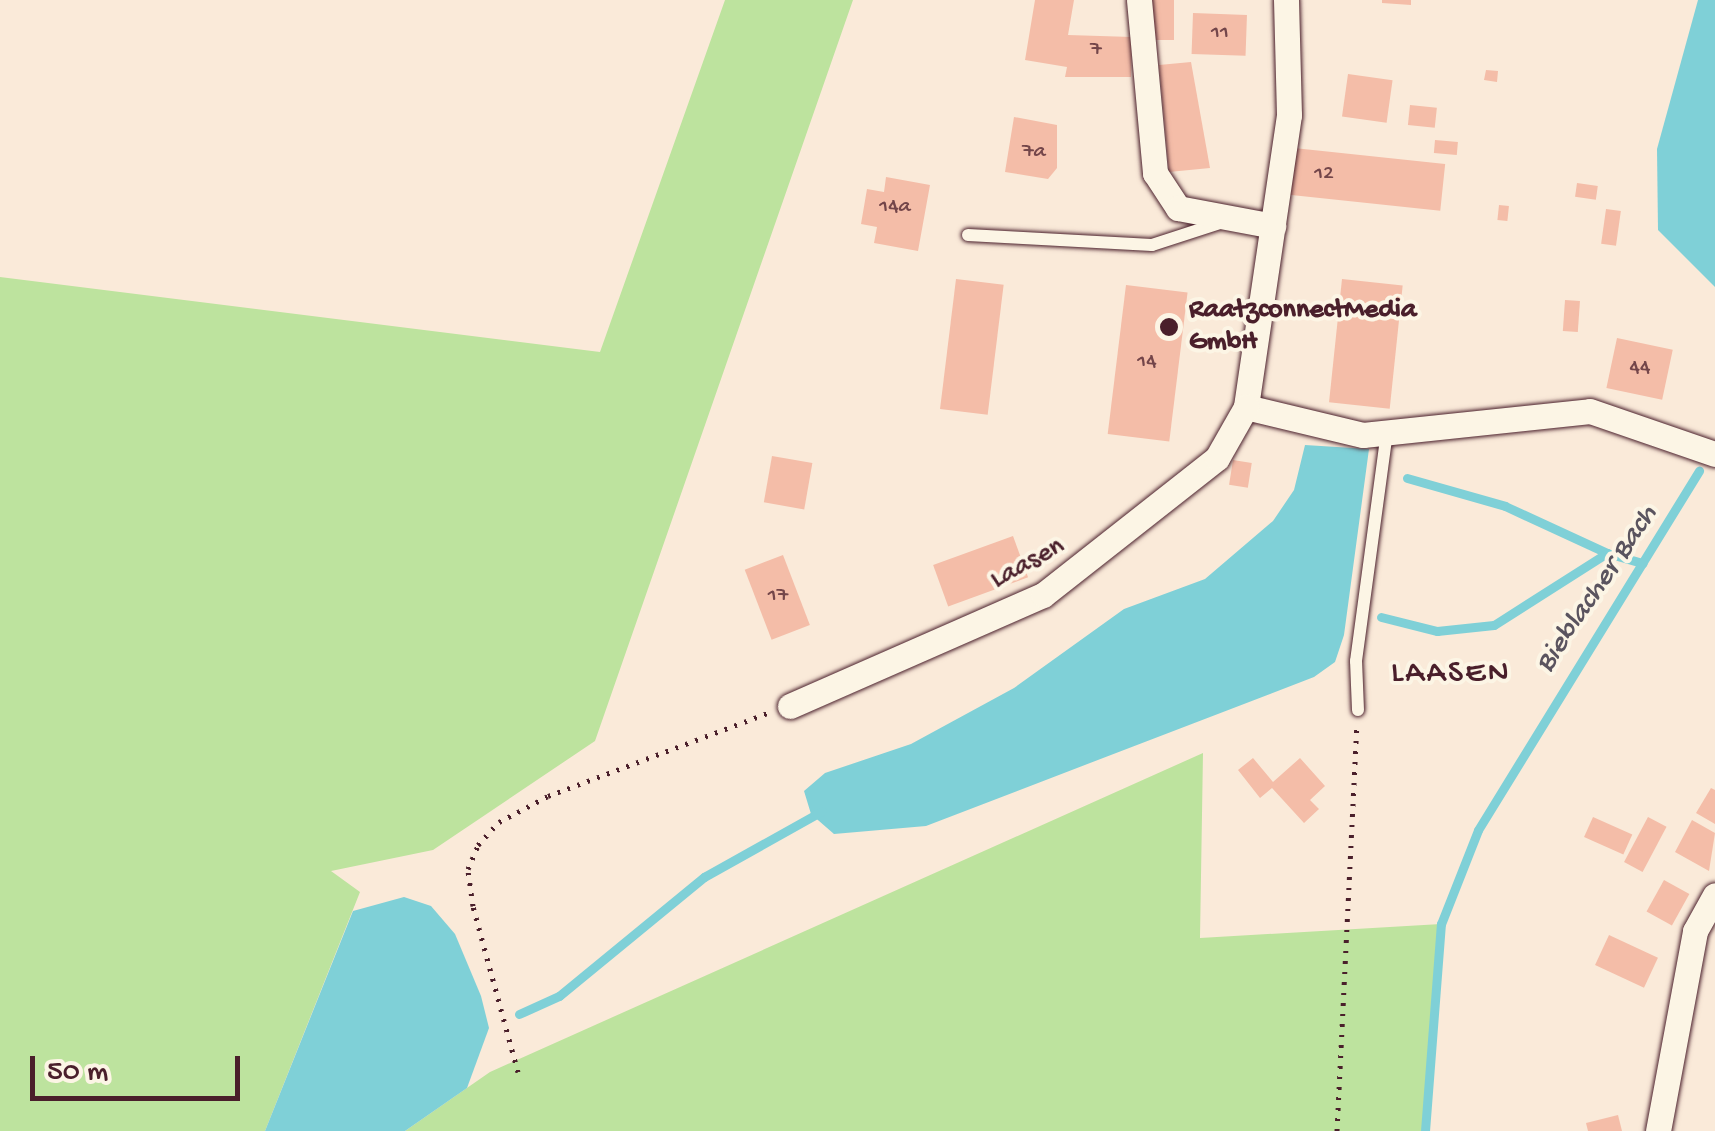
<!DOCTYPE html>
<style>
body{margin:0}
#map{position:relative;width:1715px;height:1131px;overflow:hidden;background:#faead9;font-family:"Gochi Hand",sans-serif}
div>[style]{position:absolute}
[style*='--x']{left:calc(var(--x)*1px);top:calc(var(--y)*1px);width:calc(var(--w)*1px);rotate:calc(var(--a)*1deg)}
.green>*{inset:0;background:#bde39e}
.water>*{inset:0;background:#7fd0d7}
.stream>*{height:9px;margin:-4.5px;padding:0 4.5px;transform-origin:4.5px;border-radius:4.5px;background:#7fd0d7}
.building>*{inset:0;background:#f4bda8;transform-origin:0 0}
.path>*{height:5px;margin-top:-2.5px;transform-origin:0;background:repeating-linear-gradient(90deg,#4a1f2b 0 2.5px,transparent 0 10.5px)}
.roads{filter:drop-shadow(0 0 2px #4a1f2b) drop-shadow(0 0 2px #4a1f2b)}
.service>*{height:12px;margin:-6px;padding:0 6px;transform-origin:6px;border-radius:6px;background:#fcf5e5}
.minor>*{height:25px;margin:-12.5px;padding:0 12.5px;transform-origin:12.5px;border-radius:12.5px;background:#fcf5e5}
.dots>*{width:28px;height:28px;translate:-50% -50%;box-sizing:border-box;border:5px solid #fcf5e5;border-radius:50%}
span{translate:-50% -50%;white-space:nowrap;text-align:center;line-height:1.15;-webkit-text-stroke:8px #fcf5e5;paint-order:stroke}
.number-label{font-size:22px;color:#74464a}
.number-label span{-webkit-text-stroke-width:0}
.poi-label{font-size:28px;color:#4a1f2b;font-weight:700}
.left{translate:0 -50%;text-align:left}
.street-label{font-size:28px;color:#4a1f2b}
.water-label{font-size:30px;color:#5a545f;font-style:italic}
.quarter-label{font-size:32px;color:#4a1f2b;letter-spacing:2.5px}
.scale{position:absolute;left:30px;top:1056px;width:210px;height:45px;box-sizing:border-box;border:5px solid #4a1f2b;border-top:0;padding-left:12px;font-size:30px;line-height:35px;white-space:nowrap;color:#4a1f2b;-webkit-text-stroke:8px #fcf5e5;paint-order:stroke}
</style>
<div id="map">
<div class="green">
<i style="clip-path:polygon(725px 0,853px 0,595px 741px,433px 850px,331px 871px,360px 892px,265px 1131px,0 1131px,0 277px,600px 352px)"></i>
<i style="clip-path:polygon(1203px 753px,1200px 938px,1441px 924px,1427px 1131px,405px 1131px,490px 1072px)"></i>
</div>
<div class="water">
<i style="clip-path:polygon(1698px 0,1715px 0,1715px 287px,1658px 230px,1657px 149px)"></i>
<i style="clip-path:polygon(1305px 445px,1369px 449px,1344px 635px,1335px 662px,1314px 677px,926px 826px,834px 834px,811px 814px,804px 791px,825px 773px,911px 744px,1014px 688px,1124px 609px,1205px 579px,1273px 521px,1294px 490px)"></i>
<i style="clip-path:polygon(404px 897px,431px 906px,455px 934px,481px 996px,489px 1028px,467px 1088px,405px 1131px,265px 1131px,353px 911px)"></i>
</div>
<div class="stream">
<i style="--x:1407;--y:478;--w:102;--a:15.9"></i>
<i style="--x:1505;--y:506;--w:112;--a:24.7"></i>
<i style="--x:1381;--y:617;--w:58;--a:14"></i>
<i style="--x:1437;--y:631;--w:57;--a:-6"></i>
<i style="--x:1494;--y:625;--w:134;--a:-32.5"></i>
<i style="--x:1607;--y:553;--w:37;--a:16"></i>
<i style="--x:519;--y:1014;--w:44;--a:-24.2"></i>
<i style="--x:559;--y:996;--w:188;--a:-39.4"></i>
<i style="--x:704;--y:877;--w:135;--a:-29.2"></i>
<i style="--x:1425;--y:1131;--w:208;--a:-85.6"></i>
<i style="--x:1441;--y:924;--w:101;--a:-68.5"></i>
<i style="--x:1478;--y:830;--w:422;--a:-58.4"></i>
</div>
<div class="building">
<i style="clip-path:polygon(1035px 0,1074px 0,1068px 35px,1132px 37px,1131px 77px,1065px 77px,1067px 67px,1025px 60px)"></i>
<i style="left:1150px;top:0;width:24px;height:40px"></i>
<i style="clip-path:polygon(1382px 0,1411px 0,1411px 5px,1382px 3px)"></i>
<i style="left:1193px;top:13px;width:54px;height:41px;rotate:2deg"></i>
<i style="clip-path:polygon(1191px 62px,1210px 168px,1169px 172px,1159px 65px)"></i>
<i style="clip-path:polygon(1486px 70px,1498px 71px,1497px 82px,1484px 80px)"></i>
<i style="left:1348px;top:74px;width:45px;height:43px;rotate:8deg"></i>
<i style="left:1410px;top:105px;width:27px;height:20px;rotate:6deg"></i>
<i style="clip-path:polygon(1014px 117px,1057px 125px,1057px 168px,1048px 179px,1005px 172px)"></i>
<i style="left:1435px;top:140px;width:23px;height:13px;rotate:5deg"></i>
<i style="left:1294px;top:148px;width:152px;height:47px;rotate:6deg"></i>
<i style="clip-path:polygon(886px 177px,930px 185px,918px 251px,874px 243px,877px 227px,861px 224px,867px 189px,884px 192px)"></i>
<i style="left:1577px;top:183px;width:21px;height:14px;rotate:8deg"></i>
<i style="left:1499px;top:205px;width:10px;height:15px;rotate:6deg"></i>
<i style="left:1606px;top:209px;width:15px;height:35px;rotate:8deg"></i>
<i style="left:956px;top:279px;width:48px;height:131px;rotate:7deg"></i>
<i style="left:1342px;top:279px;width:61px;height:124px;rotate:6deg"></i>
<i style="left:1126px;top:285px;width:62px;height:150px;rotate:7deg"></i>
<i style="left:1565px;top:300px;width:15px;height:31px;rotate:4deg"></i>
<i style="left:1617px;top:338px;width:57px;height:51px;rotate:12deg"></i>
<i style="left:772px;top:456px;width:41px;height:47px;rotate:10deg"></i>
<i style="left:1233px;top:460px;width:19px;height:25px;rotate:9deg"></i>
<i style="left:1013px;top:536px;width:44px;height:85px;rotate:70deg"></i>
<i style="left:783px;top:555px;width:75px;height:41px;rotate:69deg"></i>
<i style="clip-path:polygon(1253px 758px,1273px 782px,1300px 758px,1325px 786px,1310px 800px,1319px 809px,1304px 823px,1272px 788px,1260px 798px,1238px 770px)"></i>
<i style="clip-path:polygon(1711px 788px,1715px 790px,1715px 824px,1696px 813px)"></i>
<i style="left:1593px;top:817px;width:43px;height:22px;rotate:24deg"></i>
<i style="left:1648px;top:817px;width:21px;height:51px;rotate:28deg"></i>
<i style="clip-path:polygon(1692px 820px,1715px 833px,1709px 871px,1675px 852px)"></i>
<i style="left:1664px;top:880px;width:29px;height:36px;rotate:29deg"></i>
<i style="left:1609px;top:935px;width:54px;height:33px;rotate:25deg"></i>
<i style="clip-path:polygon(1618px 1115px,1622px 1131px,1588px 1131px,1586px 1123px)"></i>
</div>
<div class="path">
<i style="--x:518;--y:1072;--w:172;--a:-105.2"></i>
<i style="--x:473;--y:906;--w:37;--a:-98"></i>
<i style="--x:468;--y:869;--w:26;--a:-67"></i>
<i style="--x:478;--y:845;--w:31;--a:-48"></i>
<i style="--x:499;--y:822;--w:55;--a:-28"></i>
<i style="--x:548;--y:796;--w:235;--a:-20.7"></i>
<i style="--x:1337;--y:1131;--w:403;--a:-87.2"></i>
</div>
<div class="roads">
<div class="service">
<i style="--x:968;--y:235;--w:184;--a:3.1"></i>
<i style="--x:1152;--y:245;--w:81;--a:-18"></i>
<i style="--x:1358;--y:710;--w:49;--a:-92.3"></i>
<i style="--x:1356;--y:661;--w:232;--a:-82.3"></i>
</div>
<div class="minor">
<i style="--x:1139;--y:0;--w:174;--a:84.7"></i>
<i style="--x:1155;--y:173;--w:42;--a:56.7"></i>
<i style="--x:1178;--y:208;--w:97;--a:10.7"></i>
<i style="--x:1286;--y:0;--w:115;--a:88.5"></i>
<i style="--x:1289;--y:115;--w:295;--a:98.4"></i>
<i style="--x:1246;--y:407;--w:120;--a:13.5"></i>
<i style="--x:1363;--y:435;--w:228;--a:-6"></i>
<i style="--x:1590;--y:411;--w:132;--a:19"></i>
<i style="--x:790;--y:706;--w:276;--a:-23.7"></i>
<i style="--x:1043;--y:595;--w:221;--a:-38.2"></i>
<i style="--x:1217;--y:458;--w:59;--a:-60.4"></i>
<i style="--x:1658;--y:1131;--w:203;--a:-79.5"></i>
<i style="--x:1695;--y:931;--w:41;--a:-60.9"></i>
</div>
</div>
<div class="dots">
<i style="left:1169px;top:327px;background:#4a1f2b"></i>
</div>
<div class="number-label">
<span style="left:1220px;top:34px">11</span>
<span style="left:1096px;top:51px">7</span>
<span style="left:1034px;top:153px">7a</span>
<span style="left:1324px;top:175px">12</span>
<span style="left:895px;top:208px">14a</span>
<span style="left:1147px;top:363px">14</span>
<span style="left:1640px;top:369px">44</span>
<span style="left:778px;top:597px">17</span>
</div>
<div class="poi-label">
<span class="left" style="left:1189px;top:327px">RaatzconnectMedia<br>GmbH</span>
</div>
<div class="street-label">
<span style="left:1028px;top:564px;rotate:-29deg">Laasen</span>
</div>
<div class="water-label">
<span style="left:1598px;top:590px;rotate:-56deg">Bieblacher Bach</span>
</div>
<div class="quarter-label">
<span style="left:1451px;top:674px">LAASEN</span>
</div>
<div class="scale">50 m</div>
</div>
